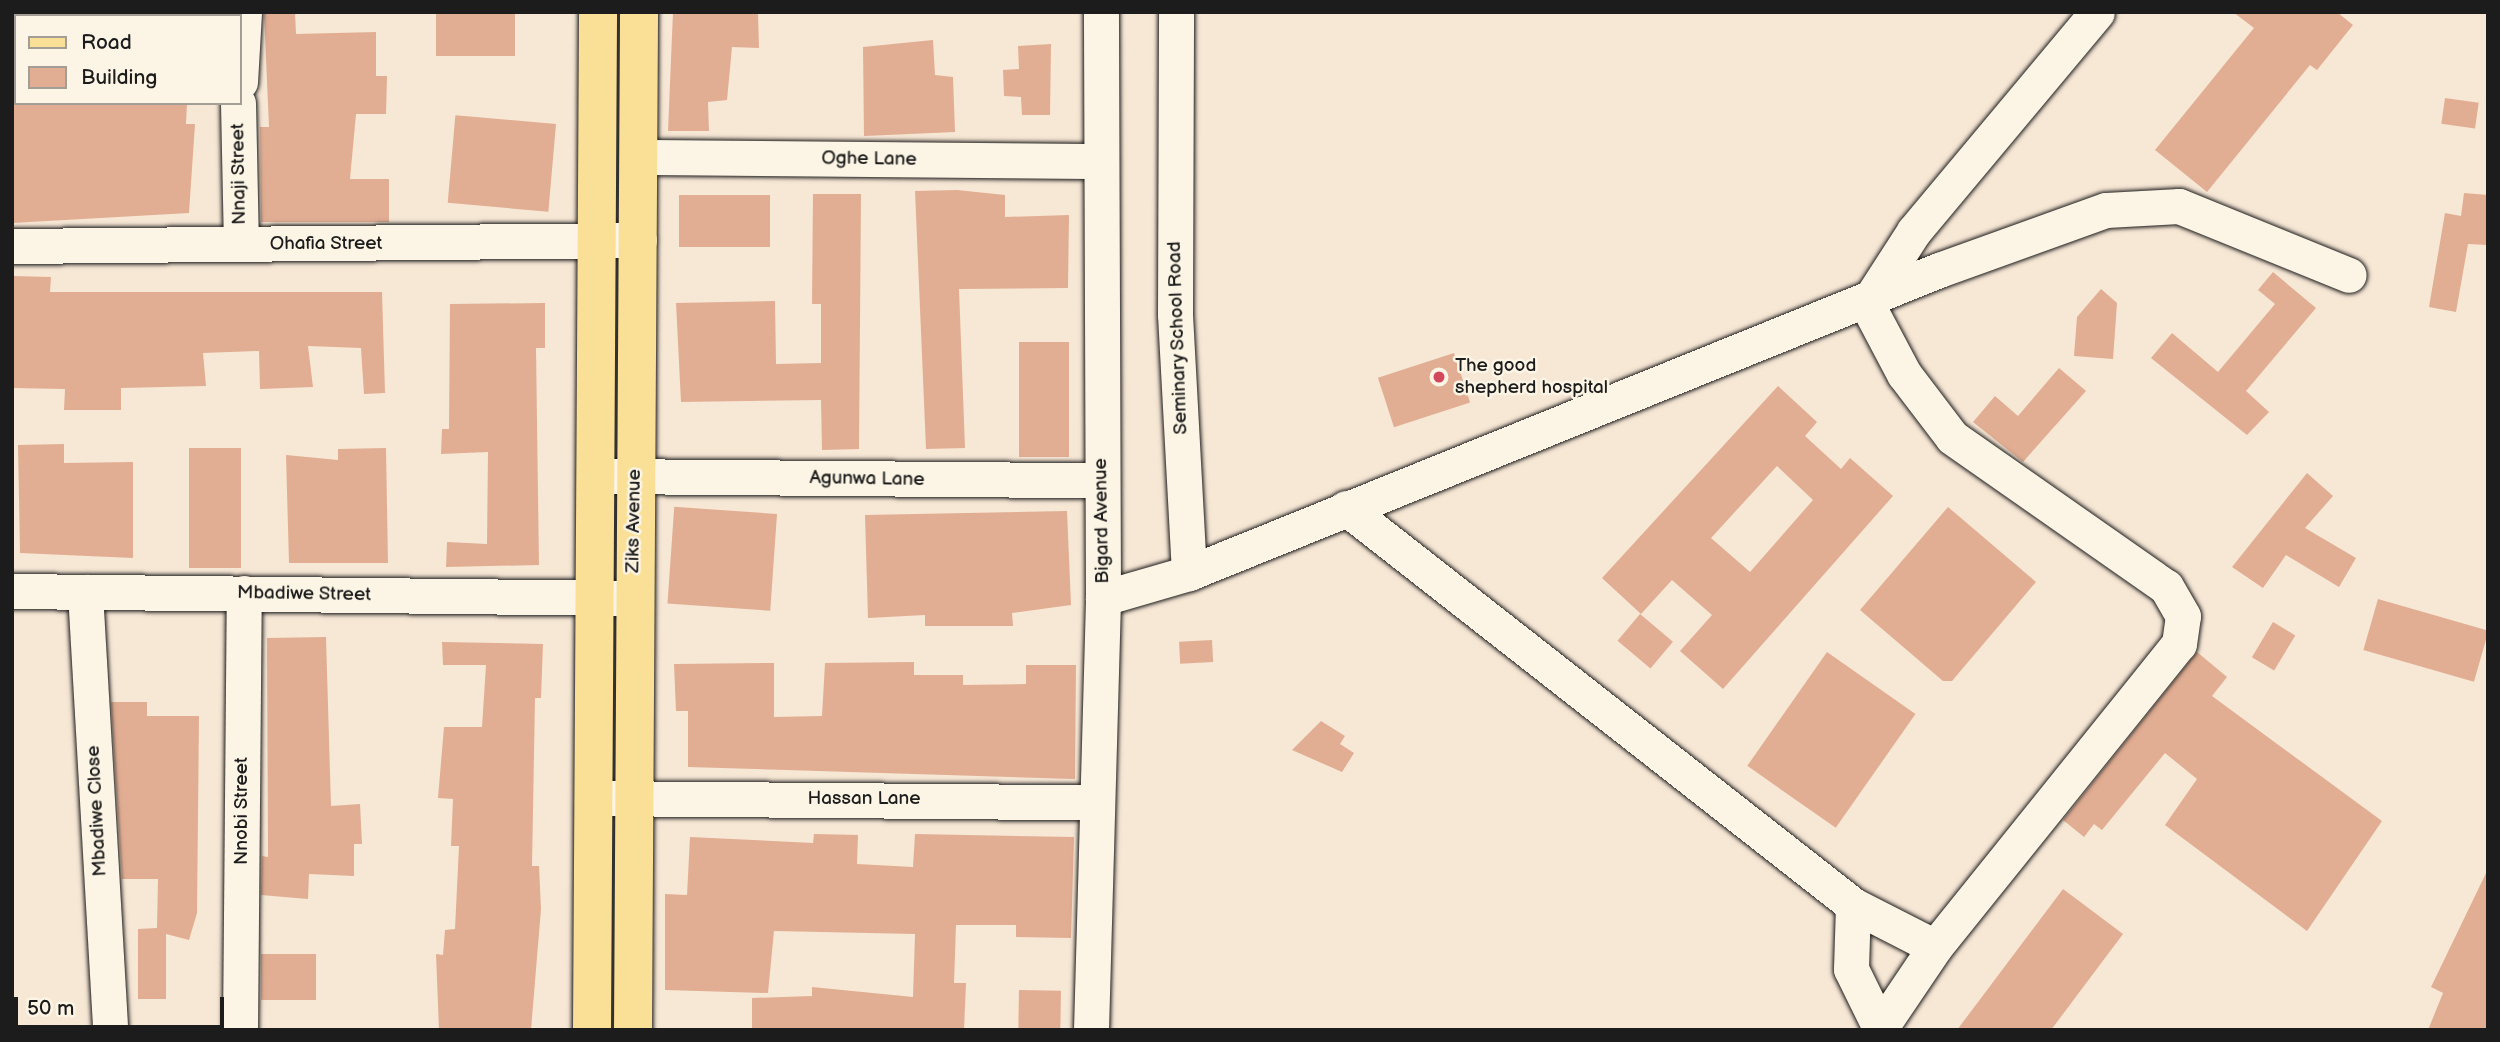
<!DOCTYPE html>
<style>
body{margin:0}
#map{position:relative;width:2500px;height:1042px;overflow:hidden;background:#f7e7d5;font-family:"Balsamiq Sans",sans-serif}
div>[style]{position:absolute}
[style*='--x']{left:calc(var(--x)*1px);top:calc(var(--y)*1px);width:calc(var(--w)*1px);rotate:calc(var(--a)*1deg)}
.building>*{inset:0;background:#e1ae93;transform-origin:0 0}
.roads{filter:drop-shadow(0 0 2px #1c1c1c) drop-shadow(0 0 2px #1c1c1c)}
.minor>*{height:35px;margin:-17.5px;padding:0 17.5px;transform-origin:17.5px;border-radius:17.5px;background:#fcf5e5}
.major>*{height:38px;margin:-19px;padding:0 19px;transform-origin:19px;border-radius:19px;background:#fadf96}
.dots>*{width:19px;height:19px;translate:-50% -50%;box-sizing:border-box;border:4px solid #fcf5e5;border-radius:50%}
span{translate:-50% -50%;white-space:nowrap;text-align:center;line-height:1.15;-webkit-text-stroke:5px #fcf5e5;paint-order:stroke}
.street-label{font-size:19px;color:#1c1c1c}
.poi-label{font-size:19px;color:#1c1c1c}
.left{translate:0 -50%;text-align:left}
.frame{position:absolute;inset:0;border:14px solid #1c1c1c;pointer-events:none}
.legend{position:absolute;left:14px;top:14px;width:228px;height:91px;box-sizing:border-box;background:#fcf5e5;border:2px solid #a29e95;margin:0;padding:9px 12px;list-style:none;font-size:21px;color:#1c1c1c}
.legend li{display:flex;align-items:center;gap:14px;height:35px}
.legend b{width:35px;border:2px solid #a29e95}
.scale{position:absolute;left:14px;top:997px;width:210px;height:32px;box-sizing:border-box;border:4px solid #1c1c1c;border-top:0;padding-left:9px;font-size:21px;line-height:24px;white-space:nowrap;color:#1c1c1c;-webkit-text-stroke:5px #fcf5e5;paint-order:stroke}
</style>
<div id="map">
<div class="building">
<i style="clip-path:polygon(264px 12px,295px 12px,296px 34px,376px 32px,376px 76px,387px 76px,386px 114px,356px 114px,350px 179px,389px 179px,389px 222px,261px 222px,260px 127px,269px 127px)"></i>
<i style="left:436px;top:12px;width:79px;height:44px"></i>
<i style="clip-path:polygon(673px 12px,758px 12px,759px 48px,732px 47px,727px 100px,708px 102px,709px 131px,668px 131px)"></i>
<i style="clip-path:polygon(2233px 12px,2337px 12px,2353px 25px,2317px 70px,2310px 65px,2207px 192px,2155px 150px,2254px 28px)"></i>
<i style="clip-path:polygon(933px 40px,935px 75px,953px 77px,955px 132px,864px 136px,863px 47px)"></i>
<i style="clip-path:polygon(1051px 44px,1050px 115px,1022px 115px,1021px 97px,1004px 96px,1003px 70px,1019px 69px,1018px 46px)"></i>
<i style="left:2445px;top:98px;width:34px;height:26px;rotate:8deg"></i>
<i style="clip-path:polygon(12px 103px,187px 103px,186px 124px,195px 124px,189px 213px,12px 223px)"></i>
<i style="left:556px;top:124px;width:88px;height:101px;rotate:95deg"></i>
<i style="clip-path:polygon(957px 190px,1005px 195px,1005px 217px,1069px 215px,1068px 288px,959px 289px,965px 448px,926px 449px,915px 191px)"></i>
<i style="clip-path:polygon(2464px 193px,2488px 195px,2488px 245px,2468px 244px,2456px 312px,2429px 307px,2445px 213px,2461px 216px)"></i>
<i style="clip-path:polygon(813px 194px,861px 194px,859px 449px,822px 450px,821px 400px,681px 402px,676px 303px,775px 301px,776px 364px,821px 363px,821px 304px,812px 304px)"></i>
<i style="left:679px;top:195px;width:91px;height:52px"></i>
<i style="clip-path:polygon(2273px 272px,2316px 308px,2246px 391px,2269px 412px,2247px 435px,2151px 358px,2172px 333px,2218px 372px,2275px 304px,2258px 290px)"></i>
<i style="clip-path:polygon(12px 276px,51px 277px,50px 292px,382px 292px,385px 393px,364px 394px,361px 348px,308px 346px,313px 387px,260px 389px,259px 351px,203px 353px,206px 386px,121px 388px,121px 410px,64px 410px,65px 389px,12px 388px)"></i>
<i style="clip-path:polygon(2101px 289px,2117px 303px,2113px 359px,2074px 356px,2077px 317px)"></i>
<i style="clip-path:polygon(545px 303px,545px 348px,536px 348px,539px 565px,446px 567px,447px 542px,487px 544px,488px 452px,441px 454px,442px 429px,449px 429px,450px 304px)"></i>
<i style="left:1069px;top:342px;width:115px;height:50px;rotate:90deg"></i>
<i style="left:1454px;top:353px;width:52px;height:80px;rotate:72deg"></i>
<i style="clip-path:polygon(2059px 368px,2086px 391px,2023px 462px,1973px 422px,1995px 396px,2018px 416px)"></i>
<i style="clip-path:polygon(evenodd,1778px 386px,1817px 422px,1805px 436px,1841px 469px,1850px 458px,1893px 496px,1723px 689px,1680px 651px,1712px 615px,1672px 580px,1641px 614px,1602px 578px,1778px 386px,1777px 466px,1813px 500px,1750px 572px,1711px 538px,1777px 466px)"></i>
<i style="clip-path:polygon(64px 444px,64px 463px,133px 462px,133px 558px,20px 553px,18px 445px)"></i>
<i style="left:241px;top:448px;width:120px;height:52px;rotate:90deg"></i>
<i style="clip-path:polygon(386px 448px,388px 563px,289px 563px,286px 455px,338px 460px,338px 449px)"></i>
<i style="clip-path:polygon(2307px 473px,2333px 496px,2305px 528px,2356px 558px,2339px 587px,2286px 555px,2263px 588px,2232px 567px)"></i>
<i style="clip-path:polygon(1948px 507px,2036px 582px,1952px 681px,1943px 681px,1860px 610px)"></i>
<i style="clip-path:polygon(1067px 511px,1071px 605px,1012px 613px,1013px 626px,925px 626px,925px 615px,868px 618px,865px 515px)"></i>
<i style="left:777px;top:514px;width:97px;height:103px;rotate:94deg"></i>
<i style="left:2378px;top:599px;width:115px;height:53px;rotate:16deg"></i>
<i style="left:1640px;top:614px;width:43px;height:35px;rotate:40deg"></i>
<i style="left:2273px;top:622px;width:26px;height:41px;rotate:31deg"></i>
<i style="clip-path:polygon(326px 637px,331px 806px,360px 804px,362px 844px,354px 844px,354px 876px,309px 874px,308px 899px,261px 895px,262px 856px,268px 857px,267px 638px)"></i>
<i style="left:1212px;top:640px;width:22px;height:33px;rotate:87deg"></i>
<i style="clip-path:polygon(442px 642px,543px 644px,541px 698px,535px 698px,532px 866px,539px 866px,541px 909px,531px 1030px,439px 1030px,436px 954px,443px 955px,445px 930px,455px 929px,459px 846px,451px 846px,453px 799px,438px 798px,444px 727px,482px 727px,486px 665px,443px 665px)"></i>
<i style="left:1827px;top:652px;width:108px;height:139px;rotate:35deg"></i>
<i style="clip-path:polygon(2197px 652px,2227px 677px,2212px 696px,2382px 821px,2307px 931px,2165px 825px,2197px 779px,2165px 753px,2102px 830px,2094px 824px,2084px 837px,2063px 820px)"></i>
<i style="clip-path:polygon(914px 662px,914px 675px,963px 675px,963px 685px,1026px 684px,1026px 665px,1076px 665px,1075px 779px,688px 767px,688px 711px,676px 711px,674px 664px,774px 663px,774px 717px,822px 716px,825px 663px)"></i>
<i style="clip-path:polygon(111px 702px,147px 702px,147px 716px,199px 716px,197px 913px,189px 940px,166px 934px,166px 999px,138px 999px,138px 929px,157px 928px,158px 879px,122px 879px)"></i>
<i style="clip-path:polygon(1321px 721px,1345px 736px,1340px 744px,1354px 753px,1342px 772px,1292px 750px)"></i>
<i style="clip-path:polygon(814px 834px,858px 835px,857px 864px,913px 867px,915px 834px,1074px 837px,1071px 938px,1016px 937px,1016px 925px,956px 925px,954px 983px,966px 983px,964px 1030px,752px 1030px,752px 998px,812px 996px,812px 987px,913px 997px,915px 934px,774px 931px,768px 993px,665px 990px,665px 894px,687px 895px,690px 837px,813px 843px)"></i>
<i style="clip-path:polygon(2488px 869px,2488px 1030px,2428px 1030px,2443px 993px,2431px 987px)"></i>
<i style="clip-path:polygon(2063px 889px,2123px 934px,2051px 1030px,1957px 1030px)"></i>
<i style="left:261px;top:954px;width:55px;height:46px"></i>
<i style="left:1019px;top:990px;width:42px;height:40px;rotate:1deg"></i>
</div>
<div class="roads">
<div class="minor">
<i style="--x:240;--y:82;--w:70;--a:-86.7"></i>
<i style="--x:238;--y:103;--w:141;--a:88.8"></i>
<i style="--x:640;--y:157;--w:459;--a:0.5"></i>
<i style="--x:12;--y:246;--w:627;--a:-0.55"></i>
<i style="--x:607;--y:476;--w:493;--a:0.5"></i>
<i style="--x:1346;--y:508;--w:644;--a:38.06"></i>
<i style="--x:1853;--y:905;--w:92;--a:27.1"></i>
<i style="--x:1189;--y:573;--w:809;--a:-22"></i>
<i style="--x:1939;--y:270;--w:177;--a:-19.8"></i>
<i style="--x:2106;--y:210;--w:73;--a:-3.1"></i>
<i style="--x:2179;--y:206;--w:183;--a:22.1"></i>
<i style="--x:12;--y:591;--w:620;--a:0.65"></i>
<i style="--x:85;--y:592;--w:439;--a:86.7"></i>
<i style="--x:1103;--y:598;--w:90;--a:-16.2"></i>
<i style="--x:1189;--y:573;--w:259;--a:-93.1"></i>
<i style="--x:1175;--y:314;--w:302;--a:-89.8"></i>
<i style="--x:596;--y:798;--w:498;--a:0.5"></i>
<i style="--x:1853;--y:905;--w:64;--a:91.8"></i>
<i style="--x:1851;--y:969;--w:66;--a:63.8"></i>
<i style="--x:240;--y:1030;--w:437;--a:-89.5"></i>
<i style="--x:1091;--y:1030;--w:432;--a:-88.4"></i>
<i style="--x:1103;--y:598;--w:586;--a:-90.2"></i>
<i style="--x:1879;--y:1030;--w:100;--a:-56"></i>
<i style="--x:1935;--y:947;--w:389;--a:-51.2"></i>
<i style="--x:2179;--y:644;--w:28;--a:-82"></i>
<i style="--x:2183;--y:616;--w:34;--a:-120"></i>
<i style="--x:2166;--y:587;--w:261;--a:-145"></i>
<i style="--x:1952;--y:437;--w:79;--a:-127.3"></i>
<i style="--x:1904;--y:374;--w:79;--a:-117.9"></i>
<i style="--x:1867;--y:304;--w:87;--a:-57.2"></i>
<i style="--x:1914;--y:231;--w:285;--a:-50.1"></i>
</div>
<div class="major">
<i style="--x:592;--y:1030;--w:1018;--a:-89.66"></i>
<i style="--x:633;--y:1030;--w:1018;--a:-89.66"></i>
</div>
</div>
<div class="dots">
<i style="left:1439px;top:377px;background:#d1495b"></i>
</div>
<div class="street-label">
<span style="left:869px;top:159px;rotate:1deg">Oghe Lane</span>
<span style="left:239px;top:174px;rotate:-91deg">Nnaji Street</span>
<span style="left:326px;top:244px">Ohafia Street</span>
<span style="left:1178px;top:338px;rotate:-92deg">Seminary School Road</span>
<span style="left:867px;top:479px;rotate:1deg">Agunwa Lane</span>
<span style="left:634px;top:521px;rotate:-89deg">Ziks Avenue</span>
<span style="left:1102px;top:521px;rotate:-91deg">Bigard Avenue</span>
<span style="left:304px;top:594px;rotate:1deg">Mbadiwe Street</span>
<span style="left:864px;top:799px">Hassan Lane</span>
<span style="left:97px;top:811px;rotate:-93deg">Mbadiwe Close</span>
<span style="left:242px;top:811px;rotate:-90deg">Nnobi Street</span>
</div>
<div class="poi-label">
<span class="left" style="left:1455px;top:377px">The good<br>shepherd hospital</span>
</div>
<div class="frame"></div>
<ul class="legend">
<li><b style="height:9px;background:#fadf96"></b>Road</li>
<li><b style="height:19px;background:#e1ae93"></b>Building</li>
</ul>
<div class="scale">50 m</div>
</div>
